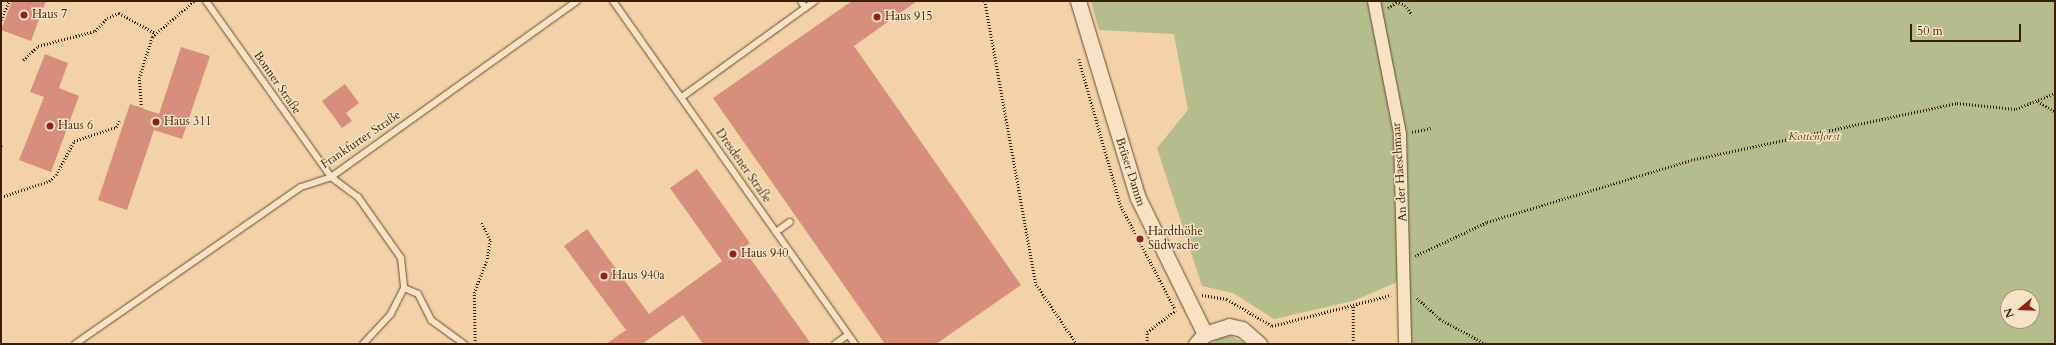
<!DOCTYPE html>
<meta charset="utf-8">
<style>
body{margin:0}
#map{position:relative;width:2056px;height:345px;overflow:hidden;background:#f2d2a6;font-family:Cardo,serif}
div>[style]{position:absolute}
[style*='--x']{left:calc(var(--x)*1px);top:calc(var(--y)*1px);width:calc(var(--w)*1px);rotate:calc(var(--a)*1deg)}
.green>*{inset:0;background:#b4bd8b}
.building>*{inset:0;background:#d88e7c}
.path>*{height:2.5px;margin-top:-1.25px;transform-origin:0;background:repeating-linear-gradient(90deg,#391f03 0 1px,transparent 0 3px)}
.roads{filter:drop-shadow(0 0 1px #674c2c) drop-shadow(0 0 1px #674c2c)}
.service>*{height:6px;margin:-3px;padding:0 3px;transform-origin:3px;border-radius:3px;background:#f7e2c5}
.minor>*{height:12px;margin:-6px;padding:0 6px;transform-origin:6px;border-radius:6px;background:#f7e2c5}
.tertiary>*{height:15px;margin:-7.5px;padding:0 7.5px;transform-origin:7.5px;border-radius:7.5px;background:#f7e2c5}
.dots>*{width:11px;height:11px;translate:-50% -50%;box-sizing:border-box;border:2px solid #f7e2c5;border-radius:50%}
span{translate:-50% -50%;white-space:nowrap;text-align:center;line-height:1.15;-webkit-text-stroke:3px #f7e2c5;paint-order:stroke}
.poi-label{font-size:12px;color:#391f03}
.left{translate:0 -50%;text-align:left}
.street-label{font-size:12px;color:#391f03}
.park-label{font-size:12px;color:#584625;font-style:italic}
.frame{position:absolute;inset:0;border:2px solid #391f03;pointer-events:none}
.north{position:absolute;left:2000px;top:289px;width:40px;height:40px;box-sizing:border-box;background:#f7e2c5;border:1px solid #ab9477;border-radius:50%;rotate:251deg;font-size:11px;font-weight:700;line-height:16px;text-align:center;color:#391f03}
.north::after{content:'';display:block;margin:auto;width:14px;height:18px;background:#8f2418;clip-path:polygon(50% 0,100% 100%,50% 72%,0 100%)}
.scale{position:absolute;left:1910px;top:24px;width:111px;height:18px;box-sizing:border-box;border:2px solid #391f03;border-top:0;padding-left:5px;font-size:12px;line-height:14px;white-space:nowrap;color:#391f03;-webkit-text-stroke:3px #f7e2c5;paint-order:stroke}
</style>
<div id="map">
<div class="green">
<i style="clip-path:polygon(evenodd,1091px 1px,2055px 1px,2055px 344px,1405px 344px,1406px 278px,1353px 301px,1274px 319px,1233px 293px,1202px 286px,1157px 148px,1188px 110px,1174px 34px,1099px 30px,1091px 1px,2008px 297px,2032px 297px,2032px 321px,2008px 321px,2008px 297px)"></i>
<i style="clip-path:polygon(1230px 336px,1247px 344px,1210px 344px,1222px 337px)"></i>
</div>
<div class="building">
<i style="clip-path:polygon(12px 1px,46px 1px,31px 41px,1px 30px)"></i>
<i style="clip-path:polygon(852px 1px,917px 1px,854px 46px,1021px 285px,936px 344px,885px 344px,713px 98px)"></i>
<i style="clip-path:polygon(181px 47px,210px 56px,182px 139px,154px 130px,127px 210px,98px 200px,130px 104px,159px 114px)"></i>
<i style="clip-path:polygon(45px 54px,68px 63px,59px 88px,79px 96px,51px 172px,19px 160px,44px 97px,30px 92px)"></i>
<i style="clip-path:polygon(345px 84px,359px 103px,346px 113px,352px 121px,342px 128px,322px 101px)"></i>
<i style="clip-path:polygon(697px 169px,750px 243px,743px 248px,811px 344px,703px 344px,683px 315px,642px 344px,606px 344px,626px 330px,564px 246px,587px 229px,649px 314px,722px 261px,670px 188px)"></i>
</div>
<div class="path">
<i style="--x:985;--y:1;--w:288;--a:79.8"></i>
<i style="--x:1036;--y:284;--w:73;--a:55.7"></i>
<i style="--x:1388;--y:8;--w:10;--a:-37"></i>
<i style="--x:1396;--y:2;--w:9;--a:18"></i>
<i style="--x:1405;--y:5;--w:12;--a:55"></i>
<i style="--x:1;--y:20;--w:21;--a:-67"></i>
<i style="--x:1079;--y:59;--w:153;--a:74.1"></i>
<i style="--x:1121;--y:206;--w:116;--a:62.3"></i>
<i style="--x:23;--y:60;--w:21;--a:-43"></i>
<i style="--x:38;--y:46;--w:59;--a:-14.7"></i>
<i style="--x:95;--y:31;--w:18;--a:-47"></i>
<i style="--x:107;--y:18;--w:13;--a:-23"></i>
<i style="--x:119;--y:13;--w:41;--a:29.1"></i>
<i style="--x:2038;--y:101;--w:20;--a:33"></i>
<i style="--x:141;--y:105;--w:27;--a:-94"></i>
<i style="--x:139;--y:78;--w:43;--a:-72.4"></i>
<i style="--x:152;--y:37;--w:55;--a:-40.6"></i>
<i style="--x:1412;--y:132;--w:19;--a:-12"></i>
<i style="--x:1;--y:146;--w:2;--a:-63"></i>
<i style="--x:1;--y:197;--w:51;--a:-18.4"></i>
<i style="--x:49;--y:181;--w:9;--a:-41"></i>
<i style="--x:56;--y:175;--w:38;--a:-62"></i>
<i style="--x:74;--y:141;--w:44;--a:-18.4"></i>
<i style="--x:116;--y:127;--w:7;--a:-63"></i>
<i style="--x:1415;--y:256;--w:80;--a:-25.3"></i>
<i style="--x:1487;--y:222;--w:213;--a:-16.9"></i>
<i style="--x:1691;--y:160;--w:272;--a:-12.1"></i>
<i style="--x:1957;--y:103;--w:59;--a:5.8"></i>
<i style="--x:2016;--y:109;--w:42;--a:-22.3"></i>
<i style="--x:1202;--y:295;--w:25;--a:9"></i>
<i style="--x:1227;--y:299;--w:52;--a:31"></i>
<i style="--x:1272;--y:326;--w:123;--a:-14.6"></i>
<i style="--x:1417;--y:298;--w:31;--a:42"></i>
<i style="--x:1440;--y:319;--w:52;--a:28.5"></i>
<i style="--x:475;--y:344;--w:51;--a:-91.1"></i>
<i style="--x:474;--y:293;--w:36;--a:-69"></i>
<i style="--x:487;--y:259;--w:19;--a:-81"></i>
<i style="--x:490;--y:240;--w:20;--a:-117"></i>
<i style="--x:1147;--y:344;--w:12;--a:-90"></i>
<i style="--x:1147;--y:332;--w:36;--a:-37"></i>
<i style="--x:1353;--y:344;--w:38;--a:-90"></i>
<i style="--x:2055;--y:344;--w:2;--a:-90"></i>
</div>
<div class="roads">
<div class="service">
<i style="--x:206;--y:1;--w:216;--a:54.6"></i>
<i style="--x:331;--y:177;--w:34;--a:37"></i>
<i style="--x:358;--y:197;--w:75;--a:54.8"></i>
<i style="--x:401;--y:258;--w:30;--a:84"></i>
<i style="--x:404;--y:288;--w:29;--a:117"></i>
<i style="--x:391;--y:314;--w:41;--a:133"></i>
<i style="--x:613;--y:1;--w:420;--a:54.8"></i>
<i style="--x:805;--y:8;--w:12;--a:-35"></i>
<i style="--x:682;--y:97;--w:152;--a:-35.9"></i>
<i style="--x:805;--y:8;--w:8;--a:-120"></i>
<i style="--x:776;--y:232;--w:17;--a:-36"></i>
<i style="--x:404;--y:288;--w:15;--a:23"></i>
<i style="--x:418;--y:294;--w:29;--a:63"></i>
<i style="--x:431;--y:320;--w:41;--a:36"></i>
<i style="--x:75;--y:344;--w:275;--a:-34.8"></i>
<i style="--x:301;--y:187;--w:32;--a:-18"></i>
<i style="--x:331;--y:177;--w:302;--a:-35.6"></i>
<i style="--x:835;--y:344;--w:16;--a:-35"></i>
</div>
<div class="minor">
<i style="--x:1374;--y:1;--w:136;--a:78.9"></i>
<i style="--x:1400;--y:134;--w:210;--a:88.6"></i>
</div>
<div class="tertiary">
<i style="--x:1078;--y:1;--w:206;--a:73.1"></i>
<i style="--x:1138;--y:198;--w:152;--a:63.8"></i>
<i style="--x:1196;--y:344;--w:13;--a:-48"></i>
<i style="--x:1205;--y:334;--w:25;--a:-18"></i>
<i style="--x:1229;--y:326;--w:13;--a:13"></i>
<i style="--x:1242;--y:329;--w:23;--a:41"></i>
</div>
</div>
<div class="dots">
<i style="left:24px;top:15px;background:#8f2418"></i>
<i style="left:877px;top:17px;background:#8f2418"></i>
<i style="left:156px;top:122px;background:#8f2418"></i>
<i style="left:50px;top:126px;background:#8f2418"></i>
<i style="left:1140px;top:239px;background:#8f2418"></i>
<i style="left:733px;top:254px;background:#8f2418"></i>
<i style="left:604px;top:276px;background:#8f2418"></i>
</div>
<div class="poi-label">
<span class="left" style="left:32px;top:15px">Haus 7</span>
<span class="left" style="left:885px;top:17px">Haus 915</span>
<span class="left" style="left:164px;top:122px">Haus 311</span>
<span class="left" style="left:58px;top:126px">Haus 6</span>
<span class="left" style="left:1148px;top:239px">Hardthöhe<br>Südwache</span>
<span class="left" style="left:741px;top:254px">Haus 940</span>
<span class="left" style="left:612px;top:276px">Haus 940a</span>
</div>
<div class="street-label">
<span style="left:277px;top:83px;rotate:55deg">Bonner Straße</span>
<span style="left:361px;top:140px;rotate:-34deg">Frankfurter Straße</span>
<span style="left:743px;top:166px;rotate:55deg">Dresdener Straße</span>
<span style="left:1130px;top:172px;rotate:72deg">Brüser Damm</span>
<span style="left:1400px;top:172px;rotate:-94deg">An der Haeschmaar</span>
</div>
<div class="park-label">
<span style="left:1814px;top:137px">Kottenforst</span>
</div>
<div class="frame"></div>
<div class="north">N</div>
<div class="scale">50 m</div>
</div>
